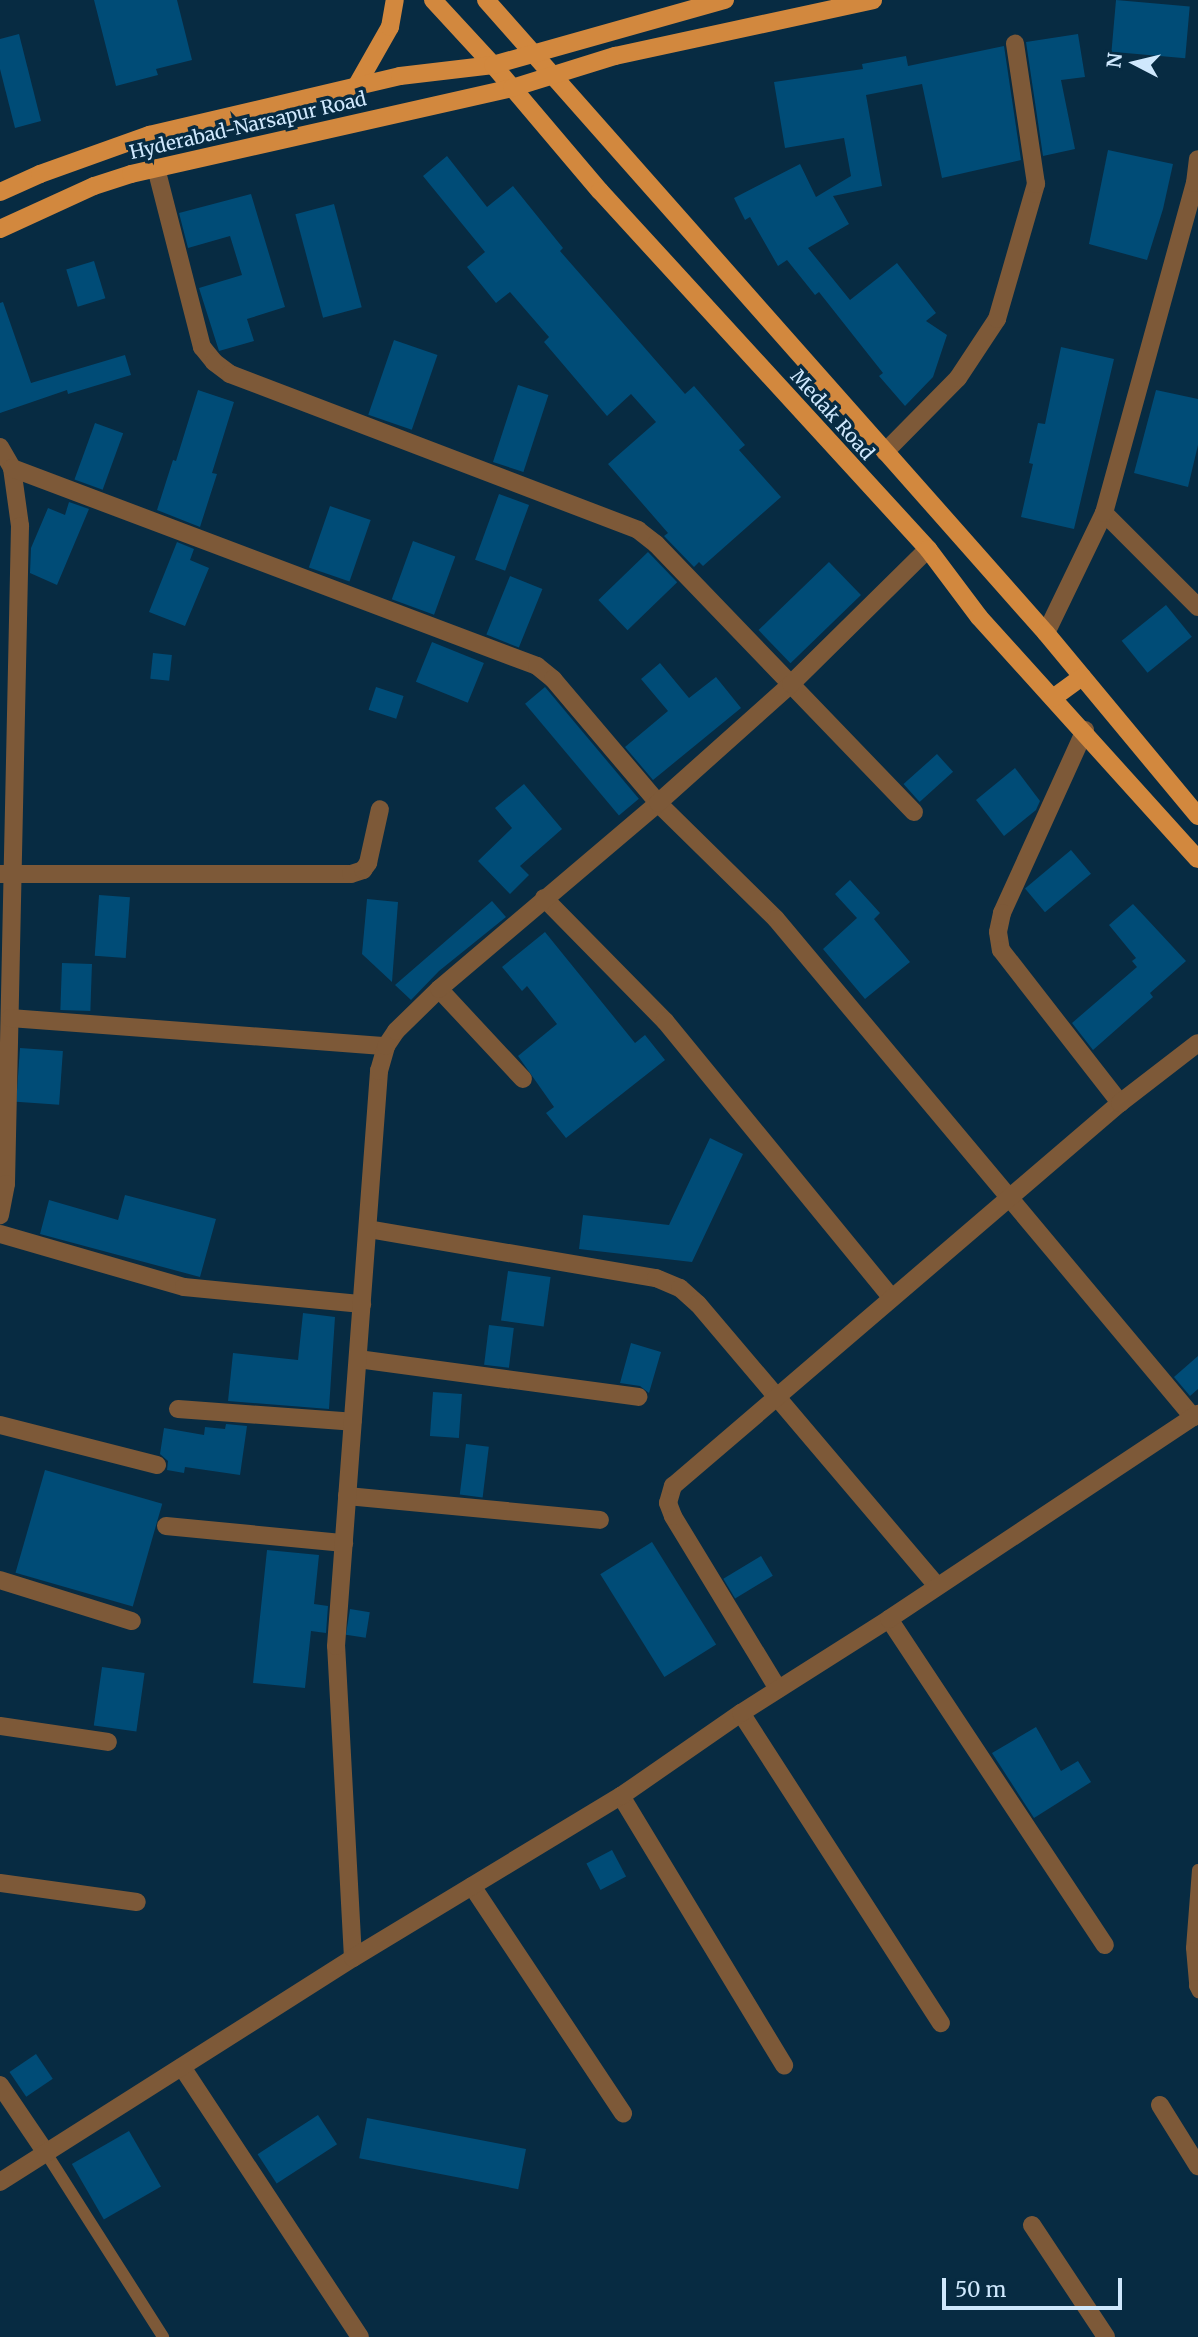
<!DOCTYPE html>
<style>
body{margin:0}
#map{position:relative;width:1198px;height:2337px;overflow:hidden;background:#072b42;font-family:Merriweather,serif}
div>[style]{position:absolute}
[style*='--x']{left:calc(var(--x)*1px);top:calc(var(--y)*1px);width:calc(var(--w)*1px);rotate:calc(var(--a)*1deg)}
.building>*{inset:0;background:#004c77;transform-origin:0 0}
.service>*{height:12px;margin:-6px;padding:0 6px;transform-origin:6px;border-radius:6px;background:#7d5938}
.minor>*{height:18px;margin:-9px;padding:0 9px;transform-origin:9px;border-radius:9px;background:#7d5938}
.primary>*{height:18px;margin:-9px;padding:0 9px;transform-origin:9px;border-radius:9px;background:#d2883e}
span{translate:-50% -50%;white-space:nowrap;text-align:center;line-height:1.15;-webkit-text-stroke:7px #072b42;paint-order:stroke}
.street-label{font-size:19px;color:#cfe8fd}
.north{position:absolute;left:1100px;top:28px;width:70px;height:70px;-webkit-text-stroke:5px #072b42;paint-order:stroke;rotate:277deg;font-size:19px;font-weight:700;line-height:28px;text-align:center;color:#cfe8fd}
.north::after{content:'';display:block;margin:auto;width:24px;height:32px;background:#cfe8fd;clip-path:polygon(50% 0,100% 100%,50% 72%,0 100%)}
.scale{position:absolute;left:942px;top:2278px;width:180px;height:32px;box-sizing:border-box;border:4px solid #cfe8fd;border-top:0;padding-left:9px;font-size:21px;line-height:24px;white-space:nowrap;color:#cfe8fd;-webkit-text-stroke:5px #072b42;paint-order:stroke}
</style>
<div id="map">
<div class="building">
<i style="clip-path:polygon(94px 0,177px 0,192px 60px,156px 69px,158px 75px,116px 86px)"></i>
<i style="left:1116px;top:0;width:74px;height:52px;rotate:5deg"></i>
<i style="clip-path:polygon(19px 34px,41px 121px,15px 128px,0 69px,0 39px)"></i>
<i style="clip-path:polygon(1078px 34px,1085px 77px,1061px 80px,1075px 149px,1043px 156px,1026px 42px)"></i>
<i style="clip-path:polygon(1004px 46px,1021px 160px,942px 178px,922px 84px,866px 95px,882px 186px,833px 196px,849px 224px,808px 248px,850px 300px,897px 263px,936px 313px,926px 321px,947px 335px,933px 377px,905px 406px,879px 376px,883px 373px,819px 292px,815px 295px,787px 260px,778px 266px,750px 217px,745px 220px,734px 198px,800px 164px,816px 197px,851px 176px,844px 138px,785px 148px,774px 82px,863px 69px,862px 64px,906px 56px,908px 66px)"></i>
<i style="clip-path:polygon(1108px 150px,1173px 164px,1163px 209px,1147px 260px,1089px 244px)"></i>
<i style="clip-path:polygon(447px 156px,487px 207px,513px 186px,563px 248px,560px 251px,685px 394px,694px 386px,745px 445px,739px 450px,781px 497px,703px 566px,699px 562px,694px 567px,664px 536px,668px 533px,608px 464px,656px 422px,631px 394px,607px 416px,544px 342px,549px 337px,510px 292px,496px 303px,467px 267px,485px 252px,423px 176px)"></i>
<i style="clip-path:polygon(251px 194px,285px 307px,247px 319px,254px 341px,219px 351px,199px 288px,242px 275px,230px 236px,188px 248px,179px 213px)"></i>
<i style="left:334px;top:204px;width:107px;height:40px;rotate:75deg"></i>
<i style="left:94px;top:261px;width:39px;height:29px;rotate:73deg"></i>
<i style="clip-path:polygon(3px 302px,31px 383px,125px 355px,131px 375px,68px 394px,67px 390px,0 413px,0 303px)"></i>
<i style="left:394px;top:340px;width:46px;height:79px;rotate:19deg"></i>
<i style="clip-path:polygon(1061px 347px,1114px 359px,1074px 529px,1021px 517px,1033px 464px,1029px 463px,1038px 423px,1045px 424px)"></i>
<i style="left:518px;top:385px;width:32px;height:81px;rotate:18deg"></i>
<i style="clip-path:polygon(198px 390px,234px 402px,212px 473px,217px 474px,200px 527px,157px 510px,173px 460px,176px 461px)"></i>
<i style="clip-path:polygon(1156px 390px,1198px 399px,1198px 445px,1188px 487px,1134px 473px)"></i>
<i style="left:95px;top:423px;width:30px;height:60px;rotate:20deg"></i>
<i style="left:499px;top:494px;width:32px;height:70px;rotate:20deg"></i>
<i style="clip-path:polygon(69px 502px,89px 509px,57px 585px,30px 573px,31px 548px,48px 508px,65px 515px)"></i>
<i style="left:330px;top:506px;width:43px;height:65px;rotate:19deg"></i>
<i style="left:413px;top:541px;width:45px;height:62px;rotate:20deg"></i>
<i style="clip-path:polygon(177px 542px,194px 549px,190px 560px,209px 568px,185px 626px,149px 612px)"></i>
<i style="left:648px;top:552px;width:42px;height:69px;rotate:46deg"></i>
<i style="left:829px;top:562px;width:46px;height:98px;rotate:46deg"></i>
<i style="left:510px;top:576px;width:35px;height:63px;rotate:22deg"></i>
<i style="left:1166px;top:605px;width:41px;height:57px;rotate:51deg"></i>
<i style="left:432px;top:642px;width:56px;height:43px;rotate:22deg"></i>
<i style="left:153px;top:653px;width:19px;height:26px;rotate:6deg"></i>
<i style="clip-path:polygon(660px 663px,689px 698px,716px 677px,741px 708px,653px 780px,625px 747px,668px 711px,641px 679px)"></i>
<i style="left:376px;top:687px;width:29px;height:24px;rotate:18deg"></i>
<i style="left:545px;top:687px;width:146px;height:26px;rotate:50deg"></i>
<i style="left:937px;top:754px;width:24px;height:45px;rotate:48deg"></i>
<i style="clip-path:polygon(1015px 768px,1040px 801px,1036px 810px,1004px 836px,976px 800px)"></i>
<i style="clip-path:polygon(524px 784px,562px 829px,520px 866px,529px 875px,510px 894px,478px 861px,512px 828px,495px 808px)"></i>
<i style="left:1071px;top:850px;width:31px;height:60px;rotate:50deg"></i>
<i style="clip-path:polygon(850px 880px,880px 913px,874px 919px,910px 962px,865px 999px,823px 949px,857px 918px,835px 894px)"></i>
<i style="left:99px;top:895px;width:31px;height:61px;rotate:4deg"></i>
<i style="clip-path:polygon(367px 899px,398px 902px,392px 982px,362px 954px)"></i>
<i style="clip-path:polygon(492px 901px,506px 917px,439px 971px,411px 1000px,395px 985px)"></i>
<i style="clip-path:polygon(1133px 904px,1186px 961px,1150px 993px,1153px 997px,1093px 1050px,1072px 1023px,1137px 967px,1132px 961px,1136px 958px,1109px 925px)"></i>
<i style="clip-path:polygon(545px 932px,635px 1043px,645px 1035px,665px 1060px,566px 1138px,546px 1113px,554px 1107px,518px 1056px,557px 1024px,527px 986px,522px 991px,502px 967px)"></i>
<i style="left:62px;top:963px;width:30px;height:47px;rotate:2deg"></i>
<i style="left:20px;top:1048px;width:43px;height:54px;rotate:4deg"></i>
<i style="clip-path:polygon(710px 1138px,743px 1154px,692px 1262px,579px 1249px,583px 1215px,669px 1225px)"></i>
<i style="clip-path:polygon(125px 1195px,216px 1219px,200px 1277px,40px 1234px,49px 1200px,118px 1220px)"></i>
<i style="left:508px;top:1271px;width:43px;height:50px;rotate:8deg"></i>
<i style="clip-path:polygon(303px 1313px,335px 1317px,329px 1409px,228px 1401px,233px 1353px,298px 1360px)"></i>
<i style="left:489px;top:1325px;width:25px;height:40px;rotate:7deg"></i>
<i style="clip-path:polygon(631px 1343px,661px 1352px,649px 1393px,640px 1386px,620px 1383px)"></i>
<i style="clip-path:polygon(1198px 1356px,1198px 1389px,1190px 1396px,1174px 1377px)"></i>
<i style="left:433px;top:1392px;width:29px;height:44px;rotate:4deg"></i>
<i style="clip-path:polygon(226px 1424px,247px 1426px,240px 1475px,185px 1467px,184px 1473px,167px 1470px,168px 1461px,160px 1454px,164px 1428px,204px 1435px,205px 1427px,225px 1429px)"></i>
<i style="left:466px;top:1444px;width:23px;height:51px;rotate:7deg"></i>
<i style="left:45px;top:1470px;width:122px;height:107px;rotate:16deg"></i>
<i style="left:652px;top:1542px;width:121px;height:61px;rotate:58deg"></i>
<i style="clip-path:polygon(267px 1550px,319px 1555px,314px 1604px,328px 1606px,326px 1633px,311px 1631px,305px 1688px,253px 1683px)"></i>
<i style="left:761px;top:1556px;width:23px;height:44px;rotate:59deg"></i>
<i style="left:350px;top:1609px;width:20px;height:26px;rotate:9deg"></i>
<i style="left:102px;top:1667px;width:43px;height:59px;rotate:8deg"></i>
<i style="clip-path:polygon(1036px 1727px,1061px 1771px,1078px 1761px,1091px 1782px,1034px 1818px,992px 1753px)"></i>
<i style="left:612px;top:1850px;width:30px;height:29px;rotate:62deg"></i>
<i style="left:36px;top:2054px;width:30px;height:32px;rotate:56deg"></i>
<i style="left:318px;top:2115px;width:35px;height:72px;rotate:57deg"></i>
<i style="left:367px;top:2118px;width:162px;height:41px;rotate:11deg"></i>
<i style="left:129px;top:2131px;width:64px;height:66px;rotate:60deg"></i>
</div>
<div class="service">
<i style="--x:1198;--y:1870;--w:78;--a:94.4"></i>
<i style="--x:1192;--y:1948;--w:38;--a:85"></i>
<i style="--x:1195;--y:1986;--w:7;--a:63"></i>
<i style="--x:46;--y:2153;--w:218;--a:57.5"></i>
</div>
<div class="minor">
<i style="--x:156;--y:168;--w:185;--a:75.6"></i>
<i style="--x:202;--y:347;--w:19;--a:51"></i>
<i style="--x:214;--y:362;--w:20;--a:37"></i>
<i style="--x:230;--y:374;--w:437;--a:20.9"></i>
<i style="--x:638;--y:530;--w:23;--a:38"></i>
<i style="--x:656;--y:544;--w:372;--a:46.1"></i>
<i style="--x:0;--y:447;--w:24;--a:60"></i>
<i style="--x:12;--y:468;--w:59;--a:82.1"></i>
<i style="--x:20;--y:526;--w:658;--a:91.22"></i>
<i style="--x:6;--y:1184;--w:32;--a:101"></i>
<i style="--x:885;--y:452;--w:104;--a:-45.4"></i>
<i style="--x:958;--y:378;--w:71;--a:-56.5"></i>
<i style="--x:997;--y:319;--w:141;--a:-73.9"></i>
<i style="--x:1036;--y:184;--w:142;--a:-98.5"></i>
<i style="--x:12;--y:468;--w:561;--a:20.66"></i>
<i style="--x:537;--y:666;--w:21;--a:39"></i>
<i style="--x:553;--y:679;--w:162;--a:49.7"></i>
<i style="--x:658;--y:803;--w:165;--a:44.5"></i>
<i style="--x:776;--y:919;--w:650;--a:50.06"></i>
<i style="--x:1104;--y:513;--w:133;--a:45"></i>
<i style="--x:1046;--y:633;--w:133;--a:-64.2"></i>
<i style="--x:1104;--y:513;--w:342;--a:-74.6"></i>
<i style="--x:1195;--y:183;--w:24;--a:-83"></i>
<i style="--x:1085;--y:730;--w:201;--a:114.4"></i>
<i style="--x:1002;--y:913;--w:19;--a:102"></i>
<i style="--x:998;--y:932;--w:18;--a:81"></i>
<i style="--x:1001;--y:950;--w:194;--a:52.1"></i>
<i style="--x:0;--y:874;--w:351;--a:0"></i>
<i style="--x:351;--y:874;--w:13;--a:-18"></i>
<i style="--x:363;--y:870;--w:9;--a:-54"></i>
<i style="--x:368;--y:863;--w:55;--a:-77.5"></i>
<i style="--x:544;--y:898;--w:173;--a:45.5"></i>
<i style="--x:665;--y:1021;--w:358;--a:50.7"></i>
<i style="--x:439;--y:989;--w:123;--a:47"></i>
<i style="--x:10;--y:1018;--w:377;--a:4.3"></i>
<i style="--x:368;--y:1229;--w:292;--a:9.7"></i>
<i style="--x:656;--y:1278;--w:26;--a:23"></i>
<i style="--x:680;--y:1288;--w:24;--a:42"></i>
<i style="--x:698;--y:1304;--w:368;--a:49.7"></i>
<i style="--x:0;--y:1234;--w:191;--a:16.1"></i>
<i style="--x:184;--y:1287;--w:179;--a:5.5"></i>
<i style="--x:358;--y:1359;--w:283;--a:7.7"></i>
<i style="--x:178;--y:1409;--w:175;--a:4.2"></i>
<i style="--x:0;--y:1425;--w:162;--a:14.3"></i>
<i style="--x:347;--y:1496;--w:254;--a:5.4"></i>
<i style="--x:166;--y:1526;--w:179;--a:5.5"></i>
<i style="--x:0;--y:1580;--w:138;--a:17.3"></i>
<i style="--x:889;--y:1619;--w:391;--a:56.5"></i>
<i style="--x:778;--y:1689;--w:202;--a:-121.3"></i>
<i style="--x:673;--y:1516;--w:14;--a:-111"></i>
<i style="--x:668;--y:1503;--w:18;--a:-74"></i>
<i style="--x:673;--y:1486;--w:589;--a:-40.59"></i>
<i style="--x:1120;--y:1103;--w:98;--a:-37.6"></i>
<i style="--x:741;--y:1713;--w:369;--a:57.2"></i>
<i style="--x:0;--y:1726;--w:109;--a:8.4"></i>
<i style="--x:621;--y:1796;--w:315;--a:58.8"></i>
<i style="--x:0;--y:1883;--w:138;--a:7.9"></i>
<i style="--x:472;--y:1886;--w:273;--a:56.4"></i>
<i style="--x:353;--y:1958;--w:312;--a:-93.1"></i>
<i style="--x:336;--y:1646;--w:577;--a:-85.72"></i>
<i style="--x:379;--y:1071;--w:26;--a:-74"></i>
<i style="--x:386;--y:1046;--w:18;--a:-56"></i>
<i style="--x:396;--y:1031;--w:60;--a:-44.3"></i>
<i style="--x:439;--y:989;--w:287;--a:-40.3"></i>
<i style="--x:658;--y:803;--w:178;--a:-41.8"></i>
<i style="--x:791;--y:684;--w:192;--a:-44.6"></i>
<i style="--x:182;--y:2067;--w:323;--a:56.6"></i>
<i style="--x:0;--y:2085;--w:82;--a:55.9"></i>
<i style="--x:1160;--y:2105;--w:72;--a:58.1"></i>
<i style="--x:0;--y:2182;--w:418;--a:-32.4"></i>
<i style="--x:353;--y:1958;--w:313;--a:-31.2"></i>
<i style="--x:621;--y:1796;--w:146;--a:-34.7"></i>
<i style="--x:741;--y:1713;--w:175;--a:-32.4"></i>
<i style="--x:889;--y:1619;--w:371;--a:-33.6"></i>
<i style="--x:1032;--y:2225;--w:134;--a:56.5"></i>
</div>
<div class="primary">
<i style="--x:433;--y:0;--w:88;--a:47.3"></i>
<i style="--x:493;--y:65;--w:165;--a:49.7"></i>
<i style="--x:600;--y:191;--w:486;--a:47.5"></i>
<i style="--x:928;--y:549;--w:85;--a:53.1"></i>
<i style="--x:979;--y:617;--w:326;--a:47.9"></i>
<i style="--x:486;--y:0;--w:845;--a:48.5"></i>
<i style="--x:1046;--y:633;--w:238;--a:50.3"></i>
<i style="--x:357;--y:85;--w:67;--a:-60.4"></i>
<i style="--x:390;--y:27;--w:27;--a:-80"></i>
<i style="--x:0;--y:192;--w:44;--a:-24.2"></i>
<i style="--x:40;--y:174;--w:116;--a:-19.7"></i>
<i style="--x:149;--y:135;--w:258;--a:-13.2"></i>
<i style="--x:400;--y:76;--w:94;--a:-6.7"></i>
<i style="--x:493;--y:65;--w:241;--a:-15.7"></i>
<i style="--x:0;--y:229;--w:103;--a:-24.6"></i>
<i style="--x:94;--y:186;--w:39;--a:-18"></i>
<i style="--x:131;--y:174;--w:391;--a:-12.7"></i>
<i style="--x:512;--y:88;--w:108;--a:-17.3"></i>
<i style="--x:615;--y:56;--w:264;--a:-12.2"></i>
<i style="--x:1053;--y:698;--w:36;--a:-36"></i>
</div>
<div class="street-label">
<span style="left:248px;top:126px;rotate:-13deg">Hyderabad-Narsapur Road</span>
<span style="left:832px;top:415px;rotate:48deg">Medak Road</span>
</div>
<div class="north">N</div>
<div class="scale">50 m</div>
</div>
